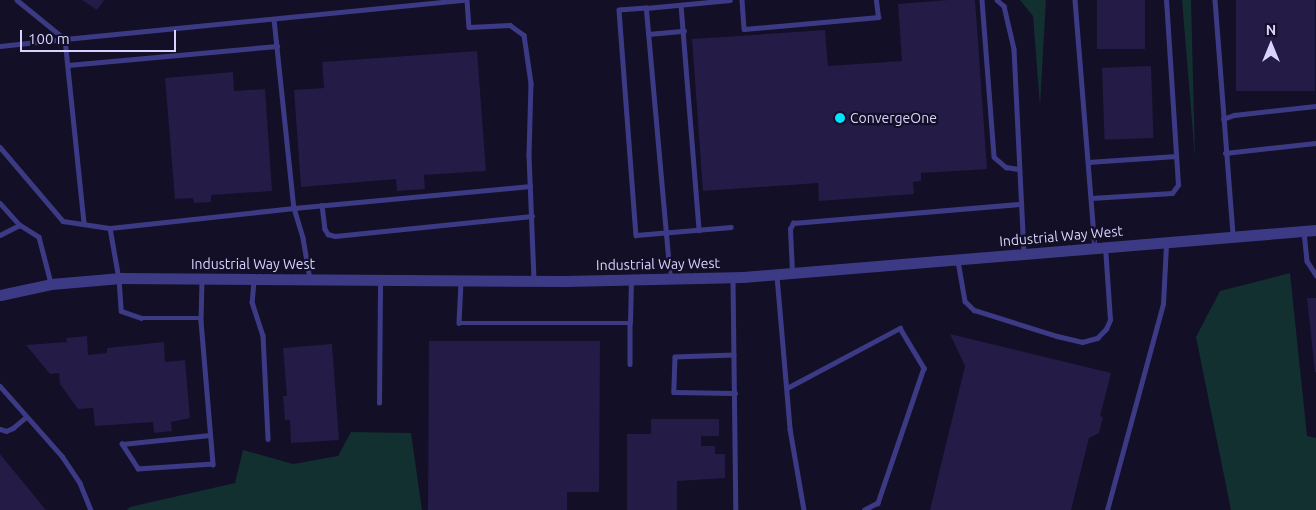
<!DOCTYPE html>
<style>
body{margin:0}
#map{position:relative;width:1316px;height:510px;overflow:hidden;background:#130f26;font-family:Ubuntu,sans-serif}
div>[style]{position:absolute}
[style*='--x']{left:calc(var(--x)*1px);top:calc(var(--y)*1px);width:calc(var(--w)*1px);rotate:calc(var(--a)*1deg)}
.green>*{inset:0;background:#12302f}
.building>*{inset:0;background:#241b47;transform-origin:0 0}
.service>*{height:4.5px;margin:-2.25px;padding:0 2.25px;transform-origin:2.25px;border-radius:2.25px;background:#3d3a85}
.tertiary>*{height:11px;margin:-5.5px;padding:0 5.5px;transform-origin:5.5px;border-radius:5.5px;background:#3d3a85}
.dots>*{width:14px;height:14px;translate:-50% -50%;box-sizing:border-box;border:2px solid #130f26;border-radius:50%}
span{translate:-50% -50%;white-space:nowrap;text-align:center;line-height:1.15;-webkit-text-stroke:4.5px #130f26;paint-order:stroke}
.poi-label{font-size:14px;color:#d9d4ff}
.left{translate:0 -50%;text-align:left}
.street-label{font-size:14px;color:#d9d4ff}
.north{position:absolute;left:1246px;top:20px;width:50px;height:50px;-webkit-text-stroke:4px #130f26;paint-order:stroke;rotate:0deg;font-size:14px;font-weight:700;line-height:20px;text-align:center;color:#d9d4ff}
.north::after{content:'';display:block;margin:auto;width:18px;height:22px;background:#d9d4ff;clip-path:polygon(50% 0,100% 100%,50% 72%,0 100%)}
.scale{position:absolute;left:20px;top:30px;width:156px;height:22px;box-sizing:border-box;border:2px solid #d9d4ff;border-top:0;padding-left:6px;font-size:15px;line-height:18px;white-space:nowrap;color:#d9d4ff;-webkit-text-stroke:4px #130f26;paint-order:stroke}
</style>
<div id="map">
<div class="green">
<i style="clip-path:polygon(1020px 0,1046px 0,1040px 106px,1033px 16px)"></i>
<i style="clip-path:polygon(1182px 0,1191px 0,1195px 158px)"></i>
<i style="clip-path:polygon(1290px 273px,1307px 436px,1316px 438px,1316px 510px,1231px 510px,1196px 337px,1220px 291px)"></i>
<i style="clip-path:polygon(351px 432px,411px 433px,422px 510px,127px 510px,130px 507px,235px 483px,243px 450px,293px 464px,338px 456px)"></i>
</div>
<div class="building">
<i style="clip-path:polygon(82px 0,104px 0,97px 10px)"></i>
<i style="clip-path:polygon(948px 0,975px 0,987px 169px,921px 173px,921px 181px,913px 182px,914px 194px,819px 201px,818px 183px,703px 191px,692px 39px,825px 30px,828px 66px,902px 61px,898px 4px)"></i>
<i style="left:1097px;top:0;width:48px;height:49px"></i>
<i style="left:1236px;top:0;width:79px;height:91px"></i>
<i style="clip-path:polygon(477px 51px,486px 171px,424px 175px,425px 189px,397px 191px,396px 179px,301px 187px,294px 90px,324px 88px,322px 62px)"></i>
<i style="left:1151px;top:66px;width:72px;height:49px;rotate:88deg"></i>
<i style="clip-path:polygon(233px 72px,234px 91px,265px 89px,272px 191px,211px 195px,211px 202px,194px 203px,193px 198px,175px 199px,165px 78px)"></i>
<i style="clip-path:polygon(1307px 298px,1316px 298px,1316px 372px,1315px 372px)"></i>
<i style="clip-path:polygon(950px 334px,1111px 373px,1100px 416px,1103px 417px,1099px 433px,1089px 438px,1071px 510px,930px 510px,965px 366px)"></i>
<i style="clip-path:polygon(87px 336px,88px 355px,107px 353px,107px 348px,164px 342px,165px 362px,185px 360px,190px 418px,171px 422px,172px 431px,154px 433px,153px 422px,95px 426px,93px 408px,78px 409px,60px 384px,59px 373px,50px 374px,26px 345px,67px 342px,66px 338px)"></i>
<i style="clip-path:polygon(429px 341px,600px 341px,599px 492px,567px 492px,567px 510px,428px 510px)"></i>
<i style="clip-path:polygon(332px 344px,339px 440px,291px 443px,290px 420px,285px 420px,283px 396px,287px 396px,283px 348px)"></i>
<i style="clip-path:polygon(651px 419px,719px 419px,719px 436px,701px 436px,701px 446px,715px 446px,715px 454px,725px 454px,725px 478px,677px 481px,677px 510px,627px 510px,627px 434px,651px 434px)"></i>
<i style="clip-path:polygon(0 454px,46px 510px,0 510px)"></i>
</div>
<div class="service">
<i style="--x:17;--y:0;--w:62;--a:39.1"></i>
<i style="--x:65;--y:39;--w:403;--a:-5.6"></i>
<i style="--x:467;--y:0;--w:27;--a:86"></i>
<i style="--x:469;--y:27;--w:41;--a:-2.8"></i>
<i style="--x:510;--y:25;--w:17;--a:36"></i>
<i style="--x:524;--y:35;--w:49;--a:81.7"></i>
<i style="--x:531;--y:83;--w:72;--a:91.6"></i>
<i style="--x:529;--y:155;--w:126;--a:87.7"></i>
<i style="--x:742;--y:0;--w:29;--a:86"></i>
<i style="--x:744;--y:29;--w:135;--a:-5.1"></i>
<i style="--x:878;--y:17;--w:17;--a:-97"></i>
<i style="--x:982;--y:0;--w:157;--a:85.6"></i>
<i style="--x:994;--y:157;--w:16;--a:40"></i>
<i style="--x:1006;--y:167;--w:13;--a:9"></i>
<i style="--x:997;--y:0;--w:9;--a:41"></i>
<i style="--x:1004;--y:6;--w:44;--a:76.9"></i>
<i style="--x:1014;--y:49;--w:205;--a:87.2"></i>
<i style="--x:1075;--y:0;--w:248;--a:85.4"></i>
<i style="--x:1215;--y:0;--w:236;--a:85.6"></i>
<i style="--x:681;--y:5;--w:226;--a:85.4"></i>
<i style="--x:646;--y:8;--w:27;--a:176"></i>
<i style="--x:619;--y:10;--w:226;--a:85.7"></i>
<i style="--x:636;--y:235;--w:95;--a:-4.8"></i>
<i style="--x:274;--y:19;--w:190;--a:84"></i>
<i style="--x:294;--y:208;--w:31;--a:73"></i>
<i style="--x:303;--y:238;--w:42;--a:80.3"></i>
<i style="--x:648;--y:34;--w:36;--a:-5"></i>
<i style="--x:0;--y:46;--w:65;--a:-6.1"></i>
<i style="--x:65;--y:39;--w:186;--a:84.1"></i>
<i style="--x:68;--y:65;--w:210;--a:-5.2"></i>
<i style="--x:1223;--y:119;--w:12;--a:-20"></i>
<i style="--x:1234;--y:115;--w:82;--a:-6.3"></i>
<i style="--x:0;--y:147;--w:97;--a:49.6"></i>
<i style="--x:63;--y:221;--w:48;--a:8.5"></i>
<i style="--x:110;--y:228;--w:52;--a:80"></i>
<i style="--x:119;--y:279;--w:32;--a:86"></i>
<i style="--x:121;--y:311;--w:21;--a:19"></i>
<i style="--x:141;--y:318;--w:60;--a:0"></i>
<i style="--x:1225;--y:153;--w:92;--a:-6.3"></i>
<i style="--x:1088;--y:162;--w:88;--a:-3.9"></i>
<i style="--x:1091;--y:198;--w:81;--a:-3.5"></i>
<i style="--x:1172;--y:193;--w:10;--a:-53"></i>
<i style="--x:1178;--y:185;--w:185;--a:-93.7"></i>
<i style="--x:0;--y:203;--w:30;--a:48"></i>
<i style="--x:20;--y:225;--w:22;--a:32"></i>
<i style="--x:39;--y:237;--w:48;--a:75.4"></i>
<i style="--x:322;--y:205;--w:24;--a:83"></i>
<i style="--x:325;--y:229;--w:6;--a:59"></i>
<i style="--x:328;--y:234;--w:7;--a:16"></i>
<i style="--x:335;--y:236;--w:198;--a:-5.8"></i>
<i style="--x:110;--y:228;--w:185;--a:-6.2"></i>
<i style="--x:294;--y:208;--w:237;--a:-5.3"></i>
<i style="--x:1304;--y:232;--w:29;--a:84"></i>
<i style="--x:1307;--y:261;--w:17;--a:57"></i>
<i style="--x:0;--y:235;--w:22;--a:-27"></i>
<i style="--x:958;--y:261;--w:41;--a:80.1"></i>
<i style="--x:965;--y:301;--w:13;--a:45"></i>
<i style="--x:974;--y:310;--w:87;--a:17.4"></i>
<i style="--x:1057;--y:336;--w:26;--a:13"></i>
<i style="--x:1082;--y:342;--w:16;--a:-15"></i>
<i style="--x:1097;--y:338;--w:13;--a:-45"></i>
<i style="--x:1106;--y:329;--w:10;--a:-66"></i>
<i style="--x:1110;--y:320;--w:73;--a:-93.9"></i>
<i style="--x:792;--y:272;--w:43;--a:-92.7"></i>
<i style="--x:790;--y:229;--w:7;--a:-63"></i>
<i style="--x:793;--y:223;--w:229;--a:-4.8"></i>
<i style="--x:777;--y:276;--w:154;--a:85.1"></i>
<i style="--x:790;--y:429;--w:82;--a:80.2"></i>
<i style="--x:670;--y:279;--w:272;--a:-95.1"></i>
<i style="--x:646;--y:8;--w:84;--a:-5.4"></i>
<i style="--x:733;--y:279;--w:231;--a:89.3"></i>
<i style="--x:202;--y:280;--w:41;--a:91.4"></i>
<i style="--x:201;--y:321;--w:144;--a:85.2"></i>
<i style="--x:213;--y:464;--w:75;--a:176.2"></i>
<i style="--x:138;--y:469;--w:30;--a:-123"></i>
<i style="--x:122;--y:444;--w:88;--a:-5.8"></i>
<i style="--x:254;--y:281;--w:21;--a:95"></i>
<i style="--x:252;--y:302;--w:35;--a:72"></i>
<i style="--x:263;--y:335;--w:104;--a:87.2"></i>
<i style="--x:461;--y:282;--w:41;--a:92.8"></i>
<i style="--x:459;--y:323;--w:171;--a:0"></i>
<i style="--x:630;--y:323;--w:43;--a:-88.7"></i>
<i style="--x:630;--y:323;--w:41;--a:90"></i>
<i style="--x:734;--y:355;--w:59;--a:178.1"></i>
<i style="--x:675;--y:357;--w:35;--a:92"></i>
<i style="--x:674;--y:392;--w:61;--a:0.9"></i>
<i style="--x:0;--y:386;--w:94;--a:48.5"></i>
<i style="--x:62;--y:456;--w:32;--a:56"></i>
<i style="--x:80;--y:483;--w:29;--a:68"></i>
<i style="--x:787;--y:388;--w:128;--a:-28"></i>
<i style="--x:900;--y:328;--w:47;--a:59"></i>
<i style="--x:924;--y:368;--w:143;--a:108.8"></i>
<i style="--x:878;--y:503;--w:15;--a:152"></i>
<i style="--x:379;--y:403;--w:121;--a:-89.5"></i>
<i style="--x:0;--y:429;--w:6;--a:18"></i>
<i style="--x:6;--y:431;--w:8;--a:-23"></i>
<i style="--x:13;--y:428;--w:17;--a:-40"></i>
<i style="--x:1107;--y:510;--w:213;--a:-74.8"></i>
<i style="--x:1163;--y:304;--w:60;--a:-87.1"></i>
</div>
<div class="tertiary">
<i style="--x:0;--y:295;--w:52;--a:-12.2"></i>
<i style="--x:51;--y:284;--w:70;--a:-4.9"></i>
<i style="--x:121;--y:278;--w:444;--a:0.4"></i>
<i style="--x:565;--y:281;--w:178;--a:-1.3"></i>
<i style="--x:743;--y:277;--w:575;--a:-4.69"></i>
</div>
<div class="dots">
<i style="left:840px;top:118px;background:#00e5ff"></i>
</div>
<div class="poi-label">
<span class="left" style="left:850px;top:118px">ConvergeOne</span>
</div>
<div class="street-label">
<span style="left:1061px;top:236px;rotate:-5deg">Industrial Way West</span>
<span style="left:253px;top:264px">Industrial Way West</span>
<span style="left:658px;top:264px;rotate:-1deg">Industrial Way West</span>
</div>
<div class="north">N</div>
<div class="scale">100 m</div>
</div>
